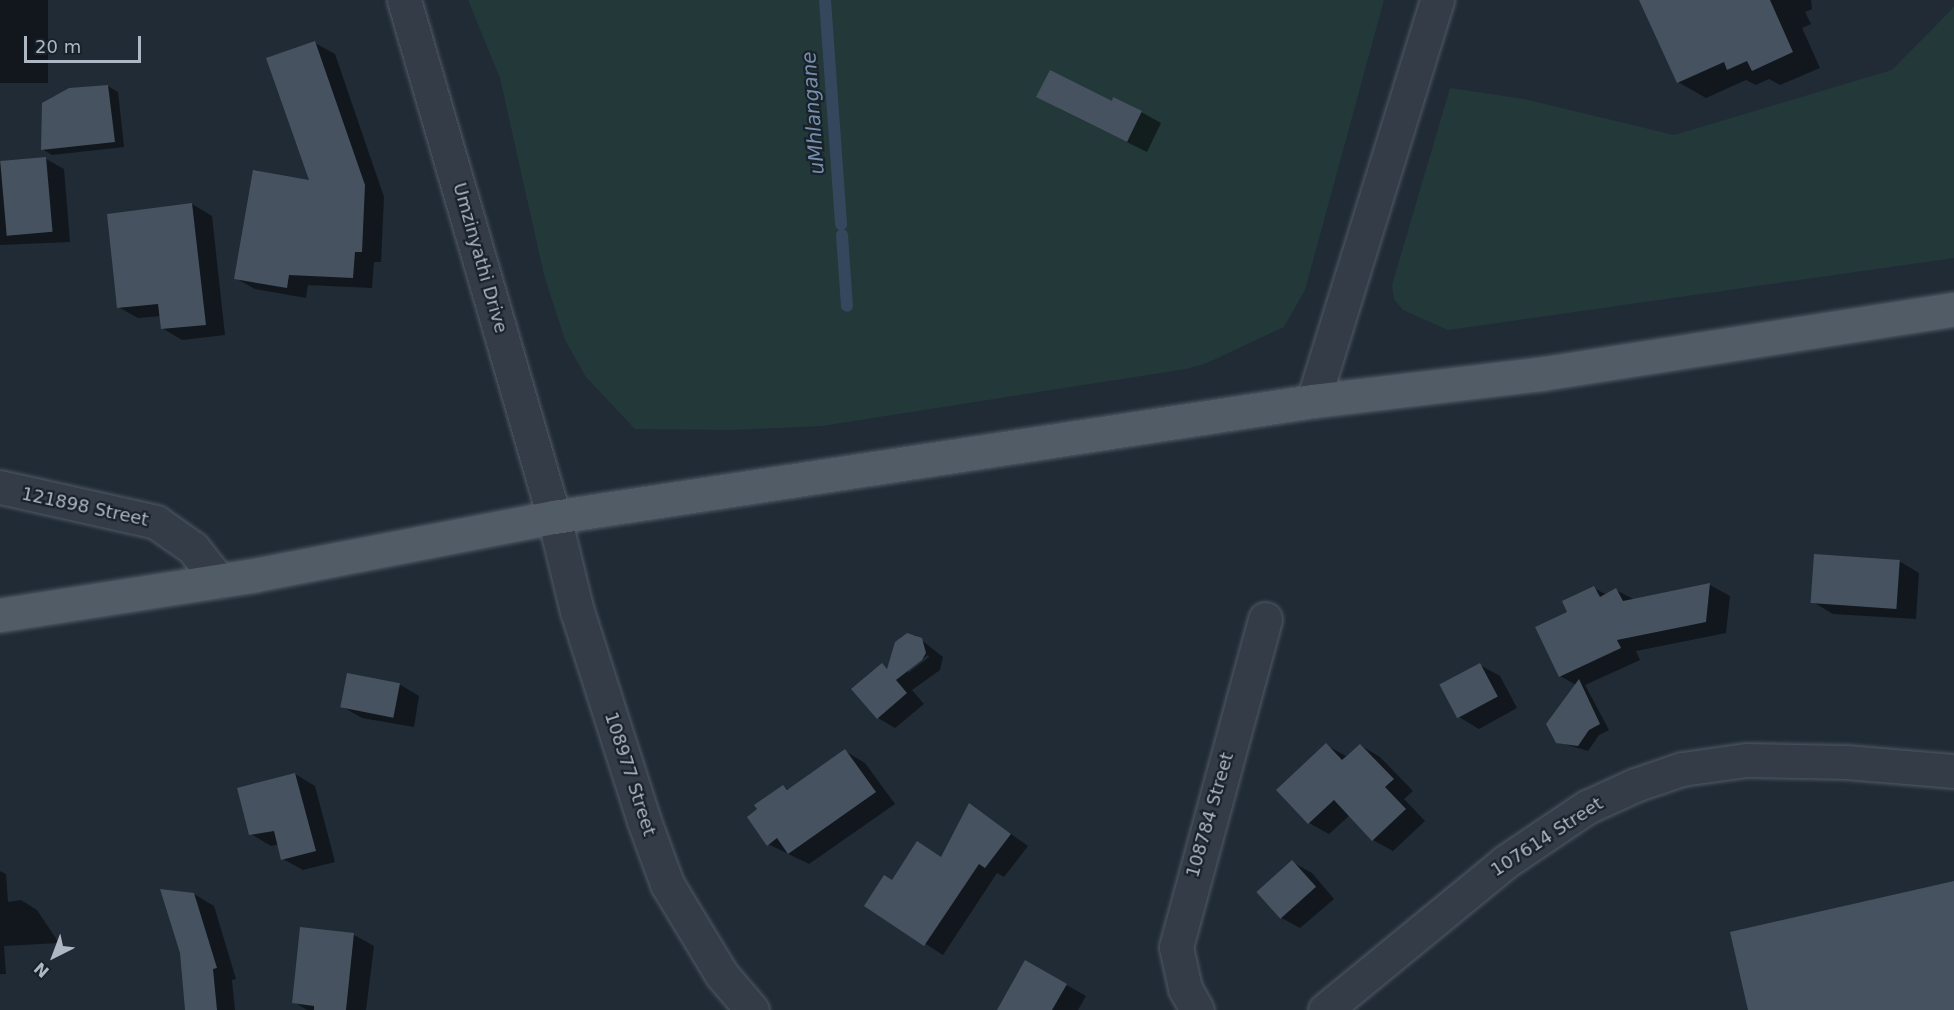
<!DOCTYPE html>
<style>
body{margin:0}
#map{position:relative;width:1954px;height:1010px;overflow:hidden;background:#202b36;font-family:"DejaVu Sans",sans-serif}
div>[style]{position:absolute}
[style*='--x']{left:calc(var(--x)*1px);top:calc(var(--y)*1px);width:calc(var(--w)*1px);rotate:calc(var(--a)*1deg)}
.green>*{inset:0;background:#233838}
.shadow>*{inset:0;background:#0007;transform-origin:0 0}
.stream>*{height:12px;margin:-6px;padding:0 6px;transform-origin:6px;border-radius:6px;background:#34475d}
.building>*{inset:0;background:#465260;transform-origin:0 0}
.roads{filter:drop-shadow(0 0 2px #515a65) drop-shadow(0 0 2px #515a65)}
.minor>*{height:33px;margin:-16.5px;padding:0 16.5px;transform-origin:16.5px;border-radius:16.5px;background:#343d47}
.major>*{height:33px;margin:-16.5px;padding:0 16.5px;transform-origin:16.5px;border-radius:16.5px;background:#525c67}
span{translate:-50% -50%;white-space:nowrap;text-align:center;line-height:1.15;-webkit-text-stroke:4.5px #19222b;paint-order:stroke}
.street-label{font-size:18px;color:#aeb7c4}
.water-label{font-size:20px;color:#768fab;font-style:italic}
.north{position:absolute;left:24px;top:926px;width:60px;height:60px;-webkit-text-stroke:4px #19222b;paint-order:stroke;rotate:222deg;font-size:16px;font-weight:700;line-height:24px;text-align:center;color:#aeb7c4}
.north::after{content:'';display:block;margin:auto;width:21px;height:27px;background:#aeb7c4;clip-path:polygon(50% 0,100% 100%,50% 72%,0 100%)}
.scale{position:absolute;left:24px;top:36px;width:117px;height:27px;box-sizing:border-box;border:3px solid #aeb7c4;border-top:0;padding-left:8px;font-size:18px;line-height:21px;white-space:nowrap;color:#aeb7c4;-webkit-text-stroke:4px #19222b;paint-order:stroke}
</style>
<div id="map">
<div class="green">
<i style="clip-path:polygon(468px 0,1384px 0,1305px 290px,1284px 327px,1207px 363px,1186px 369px,822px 426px,732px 430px,635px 429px,586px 377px,565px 340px,544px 275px,500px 78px)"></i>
<i style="clip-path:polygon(1954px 7px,1954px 258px,1448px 330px,1403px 310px,1394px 299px,1392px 285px,1450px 88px,1524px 99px,1674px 135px,1892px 70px)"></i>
</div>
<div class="shadow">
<i style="left:0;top:0;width:48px;height:83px"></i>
<i style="clip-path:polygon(1641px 0,1811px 0,1812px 9px,1805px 12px,1811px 24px,1802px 28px,1820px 68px,1780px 85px,1769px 79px,1756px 85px,1746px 80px,1706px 98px,1678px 82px)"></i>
<i style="clip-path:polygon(315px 43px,335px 54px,384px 197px,381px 262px,374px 262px,372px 288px,308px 285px,306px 298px,255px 289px,235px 278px,311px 181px)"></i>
<i style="clip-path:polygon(108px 86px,118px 92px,124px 147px,52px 155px,42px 149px)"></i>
<i style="clip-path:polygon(1058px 108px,1141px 112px,1161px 123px,1147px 152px)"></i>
<i style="clip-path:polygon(46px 159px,64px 169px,70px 242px,0 245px,0 162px)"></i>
<i style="clip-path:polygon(192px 204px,212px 216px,225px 335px,182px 340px,162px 328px,161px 316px,138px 318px,118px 307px)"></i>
<i style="clip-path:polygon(1899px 561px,1919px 573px,1916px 619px,1833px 614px,1813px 602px)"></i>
<i style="clip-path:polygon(1710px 585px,1730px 596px,1726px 633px,1636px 651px,1640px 660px,1585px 685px,1609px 730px,1599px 735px,1588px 751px,1558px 742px,1576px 685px,1560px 676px,1569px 613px,1594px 588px,1607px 595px,1616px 590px,1635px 600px)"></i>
<i style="clip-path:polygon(evenodd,915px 635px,943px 657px,940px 670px,912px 690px,924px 704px,895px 728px,878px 718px,882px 665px,888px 669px,901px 637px,915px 635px,928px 655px,929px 657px,908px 673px,908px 669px,928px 655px)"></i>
<i style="clip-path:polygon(1480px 665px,1500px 676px,1517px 708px,1479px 729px,1459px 717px)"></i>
<i style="clip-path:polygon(399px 684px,419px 696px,414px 727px,362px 718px,343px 707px)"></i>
<i style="clip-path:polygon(1326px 745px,1346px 756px,1360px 745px,1380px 757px,1413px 791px,1404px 799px,1425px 821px,1393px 851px,1373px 840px,1350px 815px,1329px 834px,1309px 823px)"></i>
<i style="clip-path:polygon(845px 751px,865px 763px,895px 804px,809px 864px,768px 844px,783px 787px,790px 790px)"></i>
<i style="clip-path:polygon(295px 774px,315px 786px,335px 862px,303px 870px,283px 859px,279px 844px,271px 846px,251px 834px)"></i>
<i style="clip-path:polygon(970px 805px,1028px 846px,1004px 877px,997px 873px,943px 955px,866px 906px,892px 882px,918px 843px,942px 858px)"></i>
<i style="clip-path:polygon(1292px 862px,1312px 873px,1334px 899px,1300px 928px,1280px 917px)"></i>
<i style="clip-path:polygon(0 871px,6px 874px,8px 902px,21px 900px,37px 910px,59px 943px,4px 946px,6px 974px,0 974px)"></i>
<i style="clip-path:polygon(194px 894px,214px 906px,236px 979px,232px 980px,235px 1010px,186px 1010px)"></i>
<i style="clip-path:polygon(354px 935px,374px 946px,366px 1010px,307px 1010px,294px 1002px)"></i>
<i style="clip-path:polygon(1026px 962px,1086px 996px,1078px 1010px,999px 1010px)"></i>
</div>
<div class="stream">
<i style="--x:825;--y:0;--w:225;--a:85.9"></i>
<i style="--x:842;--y:235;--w:71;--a:86"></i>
</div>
<div class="building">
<i style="clip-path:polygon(1639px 0,1770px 0,1793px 52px,1752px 71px,1747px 61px,1727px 70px,1724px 62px,1677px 83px)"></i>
<i style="clip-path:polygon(315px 41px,365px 185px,362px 252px,355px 252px,353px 278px,289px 275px,287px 288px,234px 279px,253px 170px,309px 180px,266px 58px)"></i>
<i style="clip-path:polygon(1050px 70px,1112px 101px,1113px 97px,1142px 111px,1127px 142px,1036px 97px)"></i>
<i style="clip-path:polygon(108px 85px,115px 142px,41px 150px,42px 103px,69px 88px)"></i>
<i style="left:46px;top:157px;width:75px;height:46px;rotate:85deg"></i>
<i style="clip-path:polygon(192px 203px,206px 325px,161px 329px,158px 304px,117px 308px,107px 214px)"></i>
<i style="left:1814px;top:554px;width:86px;height:49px;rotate:4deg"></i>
<i style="clip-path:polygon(1710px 583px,1706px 622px,1617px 640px,1621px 648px,1559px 677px,1535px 627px,1567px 612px,1562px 601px,1594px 586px,1600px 597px,1616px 588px,1623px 601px)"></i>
<i style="clip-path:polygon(907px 633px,922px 638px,926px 653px,922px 660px,896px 680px,907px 693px,877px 719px,851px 689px,882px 663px,887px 669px,895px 642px)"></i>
<i style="left:1480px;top:663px;width:38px;height:46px;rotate:62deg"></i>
<i style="left:347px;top:673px;width:54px;height:35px;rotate:11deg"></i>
<i style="clip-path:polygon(1579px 679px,1600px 724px,1589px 730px,1578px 746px,1556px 743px,1546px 724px)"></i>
<i style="clip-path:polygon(1326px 743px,1342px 760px,1360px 744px,1394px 779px,1385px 787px,1406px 809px,1372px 841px,1334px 800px,1308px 824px,1276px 790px)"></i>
<i style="clip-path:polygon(845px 749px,876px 792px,788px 854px,777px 838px,767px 846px,747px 817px,757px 809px,754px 805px,783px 785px,787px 790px)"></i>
<i style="clip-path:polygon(295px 773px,316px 851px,281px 860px,274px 831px,249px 835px,237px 788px)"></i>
<i style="clip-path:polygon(969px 803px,1011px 834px,985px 868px,979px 864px,924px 946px,864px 906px,884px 875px,892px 880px,917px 841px,941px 857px)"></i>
<i style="left:1292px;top:860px;width:36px;height:48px;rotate:48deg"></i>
<i style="clip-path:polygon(1954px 881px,1954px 1010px,1748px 1010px,1730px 932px)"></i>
<i style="clip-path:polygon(160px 889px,194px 893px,217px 968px,213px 969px,217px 1010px,185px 1010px,180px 953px)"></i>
<i style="clip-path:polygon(300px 927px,354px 933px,346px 1010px,314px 1010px,314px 1006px,292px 1003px)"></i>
<i style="clip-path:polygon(1025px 960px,1067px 984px,1052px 1010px,997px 1010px)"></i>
</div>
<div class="roads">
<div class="minor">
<i style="--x:404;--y:0;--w:538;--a:73.82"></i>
<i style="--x:554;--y:517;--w:97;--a:76.3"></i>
<i style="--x:577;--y:611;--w:220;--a:72.3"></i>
<i style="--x:644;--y:821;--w:67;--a:69.9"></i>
<i style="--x:667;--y:884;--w:106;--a:58.9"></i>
<i style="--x:722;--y:975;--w:46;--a:49.4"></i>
<i style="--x:1313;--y:401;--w:420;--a:-72.8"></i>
<i style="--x:0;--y:487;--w:160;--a:12.6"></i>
<i style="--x:156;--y:522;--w:45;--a:35.1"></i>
<i style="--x:193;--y:548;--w:42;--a:51.8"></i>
<i style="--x:1197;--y:1010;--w:25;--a:-119"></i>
<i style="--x:1185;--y:988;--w:42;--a:-102.4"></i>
<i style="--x:1176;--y:947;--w:340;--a:-74.8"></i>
<i style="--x:1325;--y:1010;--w:233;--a:-39.4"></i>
<i style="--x:1505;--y:862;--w:99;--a:-33.9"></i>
<i style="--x:1587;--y:807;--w:53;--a:-24.6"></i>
<i style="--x:1635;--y:785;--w:50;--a:-18.8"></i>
<i style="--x:1682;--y:769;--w:66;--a:-7.9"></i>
<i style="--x:1747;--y:760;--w:99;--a:1.2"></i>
<i style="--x:1846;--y:762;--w:108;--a:4.8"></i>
</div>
<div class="major">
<i style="--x:0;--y:615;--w:258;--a:-8.9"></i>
<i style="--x:255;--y:575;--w:305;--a:-11"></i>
<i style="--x:554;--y:517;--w:768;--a:-8.69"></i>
<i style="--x:1313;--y:401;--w:229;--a:-6.8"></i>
<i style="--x:1540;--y:374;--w:419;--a:-8.9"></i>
</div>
</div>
<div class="street-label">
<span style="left:480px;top:258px;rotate:74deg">Umzinyathi Drive</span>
<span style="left:85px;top:507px;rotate:12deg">121898 Street</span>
<span style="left:630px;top:774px;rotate:72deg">108977 Street</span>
<span style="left:1210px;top:815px;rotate:-74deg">108784 Street</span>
<span style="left:1547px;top:837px;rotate:-33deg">107614 Street</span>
</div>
<div class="water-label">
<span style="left:813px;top:113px;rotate:-94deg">uMhlangane</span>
</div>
<div class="north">N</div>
<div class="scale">20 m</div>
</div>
